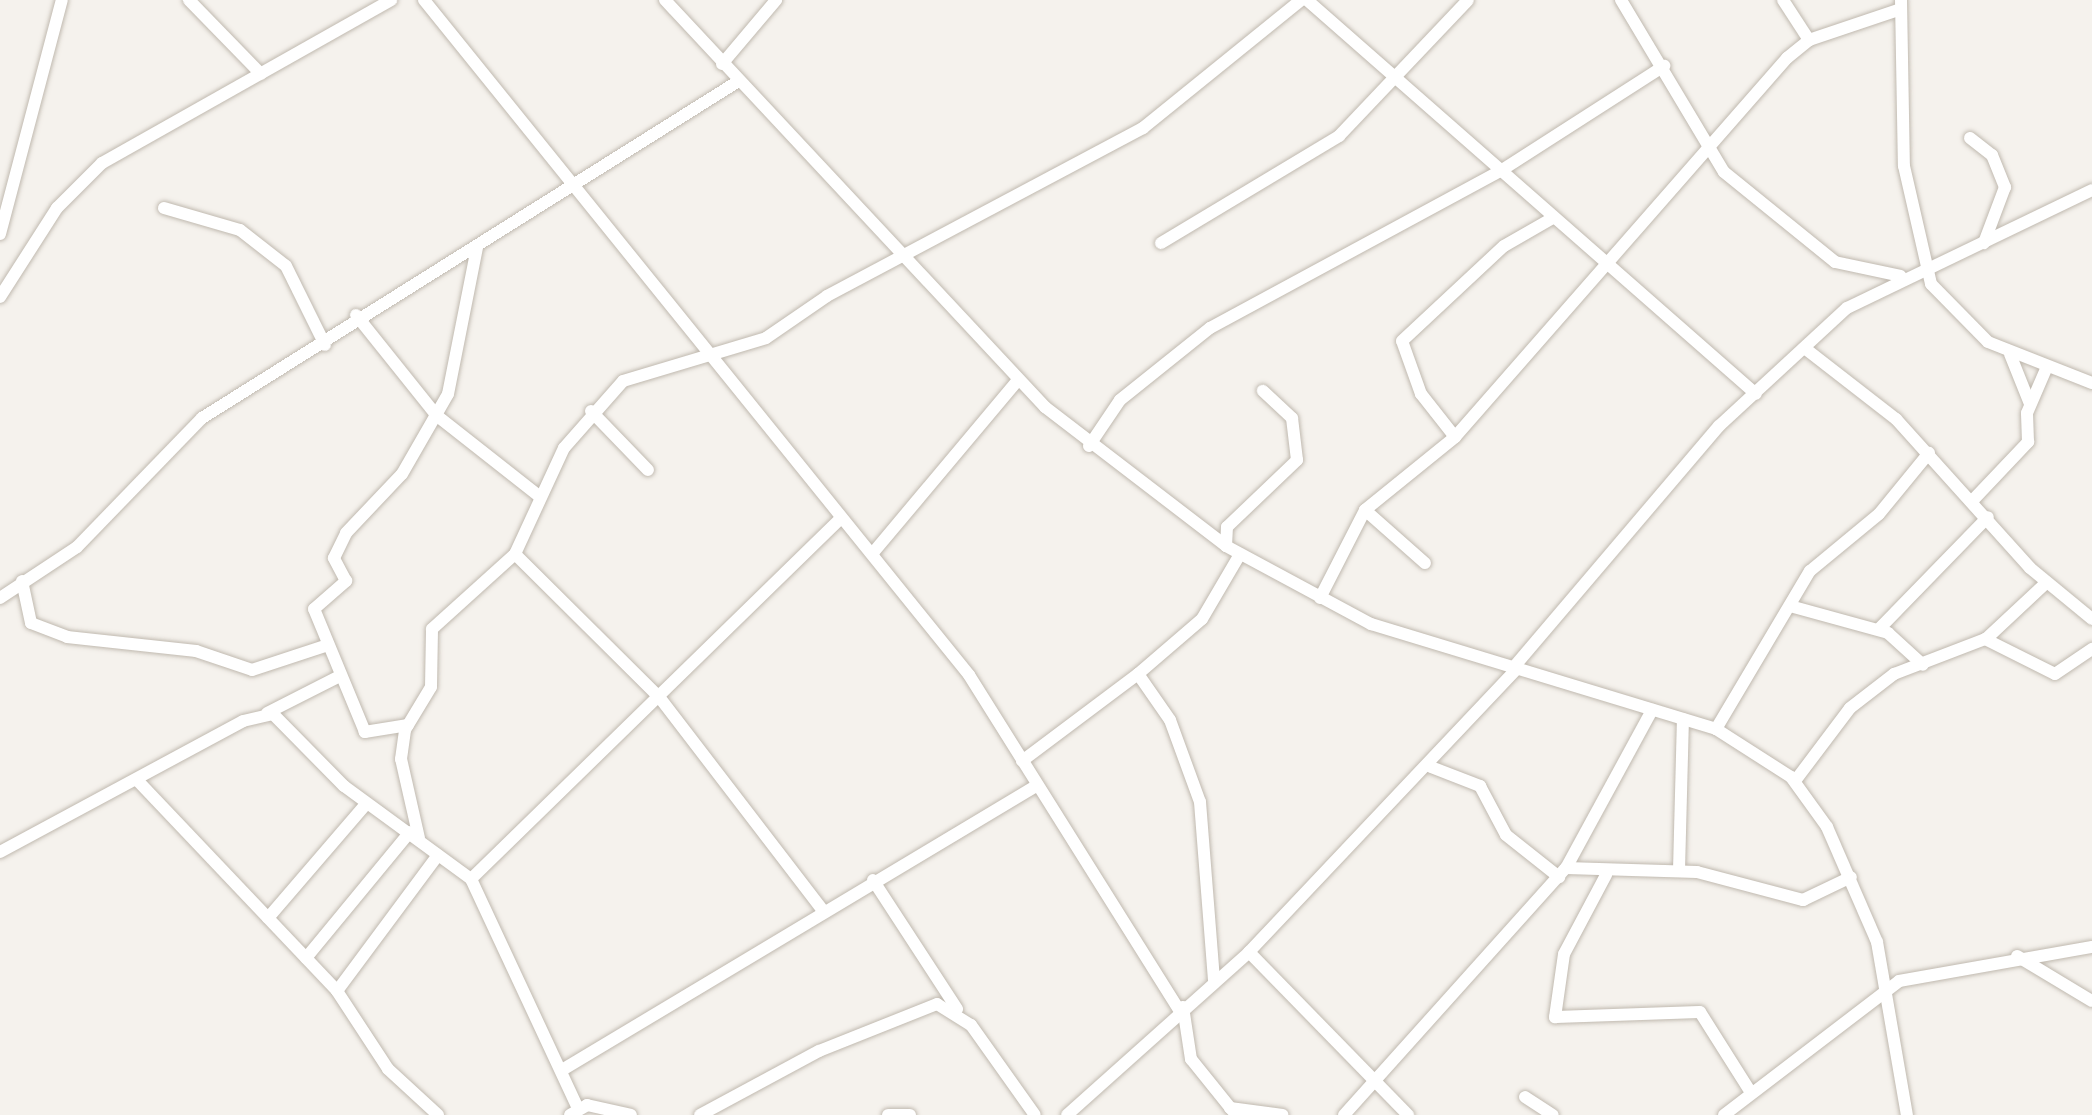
<!DOCTYPE html>
<style>
body{margin:0}
#map{position:relative;width:2092px;height:1115px;overflow:hidden;background:#f5f2ed;font-family:"Exo 2",sans-serif}
div>[style]{position:absolute}
[style*='--x']{left:calc(var(--x)*1px);top:calc(var(--y)*1px);width:calc(var(--w)*1px);rotate:calc(var(--a)*1deg)}
.roads{filter:drop-shadow(0 0 2px #c0b9af) drop-shadow(0 0 2px #c0b9af)}
.minor>*{height:12px;margin:-6px;padding:0 6px;transform-origin:6px;border-radius:6px;background:#fff}
span{translate:-50% -50%;white-space:nowrap;text-align:center;line-height:1.15;-webkit-text-stroke:10px #fff;paint-order:stroke}
</style>
<div id="map">
<div class="roads">
<div class="minor">
<i style="--x:189;--y:0;--w:103;--a:45.8"></i>
<i style="--x:424;--y:0;--w:868;--a:51.08"></i>
<i style="--x:969;--y:675;--w:395;--a:57.9"></i>
<i style="--x:665;--y:0;--w:557;--a:46.96"></i>
<i style="--x:1045;--y:407;--w:228;--a:37.5"></i>
<i style="--x:1226;--y:546;--w:165;--a:28.3"></i>
<i style="--x:1371;--y:624;--w:361;--a:16.9"></i>
<i style="--x:1716;--y:729;--w:89;--a:32.6"></i>
<i style="--x:1791;--y:777;--w:62;--a:54.2"></i>
<i style="--x:1827;--y:827;--w:125;--a:66.5"></i>
<i style="--x:1877;--y:942;--w:176;--a:80.2"></i>
<i style="--x:1307;--y:0;--w:597;--a:41.27"></i>
<i style="--x:1621;--y:0;--w:200;--a:59.1"></i>
<i style="--x:1724;--y:172;--w:143;--a:39"></i>
<i style="--x:1835;--y:262;--w:67;--a:12"></i>
<i style="--x:1783;--y:0;--w:48;--a:57"></i>
<i style="--x:1901;--y:0;--w:166;--a:89"></i>
<i style="--x:1904;--y:166;--w:121;--a:77.1"></i>
<i style="--x:1931;--y:284;--w:81;--a:45.5"></i>
<i style="--x:1988;--y:342;--w:112;--a:21.5"></i>
<i style="--x:722;--y:64;--w:84;--a:-49.8"></i>
<i style="--x:1970;--y:138;--w:28;--a:38"></i>
<i style="--x:1992;--y:155;--w:35;--a:68"></i>
<i style="--x:2005;--y:187;--w:60;--a:110.6"></i>
<i style="--x:164;--y:208;--w:79;--a:16.1"></i>
<i style="--x:240;--y:230;--w:58;--a:38"></i>
<i style="--x:286;--y:266;--w:88;--a:63.7"></i>
<i style="--x:0;--y:234;--w:242;--a:-75.2"></i>
<i style="--x:1161;--y:243;--w:208;--a:-31"></i>
<i style="--x:1339;--y:136;--w:187;--a:-46.5"></i>
<i style="--x:0;--y:297;--w:106;--a:-57.4"></i>
<i style="--x:57;--y:208;--w:64;--a:-45"></i>
<i style="--x:102;--y:163;--w:332;--a:-29.4"></i>
<i style="--x:356;--y:315;--w:128;--a:51.3"></i>
<i style="--x:436;--y:415;--w:131;--a:38.2"></i>
<i style="--x:1807;--y:350;--w:113;--a:37.8"></i>
<i style="--x:1896;--y:419;--w:200;--a:48"></i>
<i style="--x:2030;--y:568;--w:80;--a:39.4"></i>
<i style="--x:2010;--y:354;--w:54;--a:68.2"></i>
<i style="--x:591;--y:411;--w:82;--a:46"></i>
<i style="--x:1455;--y:437;--w:55;--a:-128.3"></i>
<i style="--x:1421;--y:394;--w:56;--a:-109.7"></i>
<i style="--x:1402;--y:341;--w:139;--a:-43"></i>
<i style="--x:1504;--y:246;--w:54;--a:-29.9"></i>
<i style="--x:1089;--y:446;--w:55;--a:-56"></i>
<i style="--x:1120;--y:400;--w:115;--a:-38.7"></i>
<i style="--x:1210;--y:328;--w:332;--a:-28.4"></i>
<i style="--x:1502;--y:170;--w:193;--a:-32.7"></i>
<i style="--x:1974;--y:499;--w:79;--a:-46.5"></i>
<i style="--x:2028;--y:442;--w:29;--a:-92"></i>
<i style="--x:2027;--y:413;--w:48;--a:-66.6"></i>
<i style="--x:1365;--y:510;--w:80;--a:41.5"></i>
<i style="--x:1226;--y:546;--w:19;--a:-87"></i>
<i style="--x:1227;--y:527;--w:97;--a:-43.7"></i>
<i style="--x:1297;--y:460;--w:42;--a:-96.8"></i>
<i style="--x:1292;--y:418;--w:40;--a:-137"></i>
<i style="--x:872;--y:554;--w:227;--a:-50"></i>
<i style="--x:22;--y:581;--w:43;--a:77.9"></i>
<i style="--x:31;--y:623;--w:39;--a:21"></i>
<i style="--x:67;--y:637;--w:130;--a:6.2"></i>
<i style="--x:196;--y:651;--w:59;--a:18.7"></i>
<i style="--x:252;--y:670;--w:80;--a:-18.2"></i>
<i style="--x:0;--y:598;--w:92;--a:-33.5"></i>
<i style="--x:77;--y:547;--w:180;--a:-45.9"></i>
<i style="--x:202;--y:418;--w:632;--a:-32.13"></i>
<i style="--x:1320;--y:598;--w:99;--a:-62.9"></i>
<i style="--x:1365;--y:510;--w:116;--a:-39"></i>
<i style="--x:1455;--y:437;--w:504;--a:-48.78"></i>
<i style="--x:1787;--y:58;--w:28;--a:-39"></i>
<i style="--x:1809;--y:40;--w:94;--a:-18.6"></i>
<i style="--x:1790;--y:606;--w:102;--a:15.4"></i>
<i style="--x:1888;--y:633;--w:47;--a:42.4"></i>
<i style="--x:1879;--y:629;--w:156;--a:-45.8"></i>
<i style="--x:1986;--y:639;--w:83;--a:-43.1"></i>
<i style="--x:1513;--y:668;--w:318;--a:-49.6"></i>
<i style="--x:1719;--y:426;--w:174;--a:-42.7"></i>
<i style="--x:1847;--y:308;--w:272;--a:-25.7"></i>
<i style="--x:267;--y:713;--w:82;--a:-26.9"></i>
<i style="--x:408;--y:725;--w:44;--a:170.8"></i>
<i style="--x:365;--y:732;--w:133;--a:-112.5"></i>
<i style="--x:314;--y:609;--w:43;--a:-41.2"></i>
<i style="--x:346;--y:581;--w:26;--a:-118"></i>
<i style="--x:334;--y:558;--w:28;--a:-64"></i>
<i style="--x:346;--y:533;--w:81;--a:-46.5"></i>
<i style="--x:402;--y:474;--w:92;--a:-60.1"></i>
<i style="--x:448;--y:394;--w:150;--a:-78.8"></i>
<i style="--x:1716;--y:729;--w:184;--a:-59.3"></i>
<i style="--x:1810;--y:571;--w:89;--a:-39.6"></i>
<i style="--x:1879;--y:514;--w:79;--a:-50.7"></i>
<i style="--x:1022;--y:761;--w:145;--a:-36.9"></i>
<i style="--x:1431;--y:767;--w:53;--a:21.2"></i>
<i style="--x:1480;--y:786;--w:55;--a:62"></i>
<i style="--x:1506;--y:835;--w:68;--a:38.4"></i>
<i style="--x:137;--y:780;--w:291;--a:46.5"></i>
<i style="--x:337;--y:991;--w:93;--a:56.8"></i>
<i style="--x:388;--y:1069;--w:68;--a:42.6"></i>
<i style="--x:1795;--y:781;--w:91;--a:-53"></i>
<i style="--x:1850;--y:708;--w:56;--a:-37.7"></i>
<i style="--x:1894;--y:674;--w:97;--a:-21"></i>
<i style="--x:1985;--y:639;--w:78;--a:26.6"></i>
<i style="--x:2055;--y:674;--w:45;--a:-34"></i>
<i style="--x:419;--y:838;--w:81;--a:-102.8"></i>
<i style="--x:401;--y:759;--w:29;--a:-82"></i>
<i style="--x:405;--y:730;--w:50;--a:-58.8"></i>
<i style="--x:431;--y:687;--w:58;--a:-89"></i>
<i style="--x:432;--y:629;--w:112;--a:-42.1"></i>
<i style="--x:0;--y:852;--w:276;--a:-28.3"></i>
<i style="--x:243;--y:721;--w:31;--a:-13"></i>
<i style="--x:273;--y:714;--w:101;--a:45.4"></i>
<i style="--x:344;--y:786;--w:157;--a:36.2"></i>
<i style="--x:471;--y:879;--w:253;--a:65"></i>
<i style="--x:1566;--y:868;--w:131;--a:1.7"></i>
<i style="--x:1697;--y:872;--w:110;--a:14.8"></i>
<i style="--x:1803;--y:900;--w:53;--a:-25.6"></i>
<i style="--x:1679;--y:870;--w:151;--a:-88.5"></i>
<i style="--x:1606;--y:875;--w:89;--a:118"></i>
<i style="--x:1564;--y:954;--w:64;--a:98.1"></i>
<i style="--x:1555;--y:1017;--w:145;--a:-2"></i>
<i style="--x:1700;--y:1012;--w:93;--a:57.7"></i>
<i style="--x:471;--y:879;--w:517;--a:-44.29"></i>
<i style="--x:873;--y:880;--w:154;--a:56.9"></i>
<i style="--x:821;--y:908;--w:266;--a:-127.5"></i>
<i style="--x:659;--y:697;--w:203;--a:-135.2"></i>
<i style="--x:515;--y:554;--w:117;--a:-65.2"></i>
<i style="--x:564;--y:448;--w:89;--a:-48.6"></i>
<i style="--x:623;--y:381;--w:149;--a:-16.7"></i>
<i style="--x:766;--y:338;--w:74;--a:-34.5"></i>
<i style="--x:827;--y:296;--w:358;--a:-28"></i>
<i style="--x:1143;--y:128;--w:203;--a:-39"></i>
<i style="--x:268;--y:918;--w:150;--a:-49.3"></i>
<i style="--x:1249;--y:952;--w:228;--a:45.7"></i>
<i style="--x:2017;--y:956;--w:87;--a:31"></i>
<i style="--x:306;--y:958;--w:163;--a:-50.5"></i>
<i style="--x:1214;--y:980;--w:179;--a:-94.5"></i>
<i style="--x:1200;--y:802;--w:87;--a:-110.1"></i>
<i style="--x:1170;--y:720;--w:56;--a:-124.8"></i>
<i style="--x:1138;--y:674;--w:84;--a:-40.7"></i>
<i style="--x:1202;--y:619;--w:73;--a:-59.6"></i>
<i style="--x:337;--y:991;--w:169;--a:-53.4"></i>
<i style="--x:1183;--y:1007;--w:53;--a:81.3"></i>
<i style="--x:1191;--y:1059;--w:72;--a:51.2"></i>
<i style="--x:562;--y:1070;--w:553;--a:-30.93"></i>
<i style="--x:1525;--y:1097;--w:33;--a:33"></i>
<i style="--x:1230;--y:1108;--w:53;--a:7.5"></i>
<i style="--x:570;--y:1115;--w:20;--a:-30"></i>
<i style="--x:587;--y:1105;--w:45;--a:12.8"></i>
<i style="--x:700;--y:1115;--w:135;--a:-28.3"></i>
<i style="--x:819;--y:1051;--w:127;--a:-21.7"></i>
<i style="--x:937;--y:1004;--w:40;--a:32"></i>
<i style="--x:971;--y:1025;--w:110;--a:54.6"></i>
<i style="--x:888;--y:1115;--w:22;--a:0"></i>
<i style="--x:1067;--y:1115;--w:244;--a:-41.8"></i>
<i style="--x:1249;--y:952;--w:390;--a:-46.6"></i>
<i style="--x:1344;--y:1115;--w:332;--a:-48.1"></i>
<i style="--x:1566;--y:868;--w:180;--a:-61.4"></i>
<i style="--x:1724;--y:1115;--w:220;--a:-37.4"></i>
<i style="--x:1899;--y:981;--w:196;--a:-10"></i>
</div>
</div>
</div>
